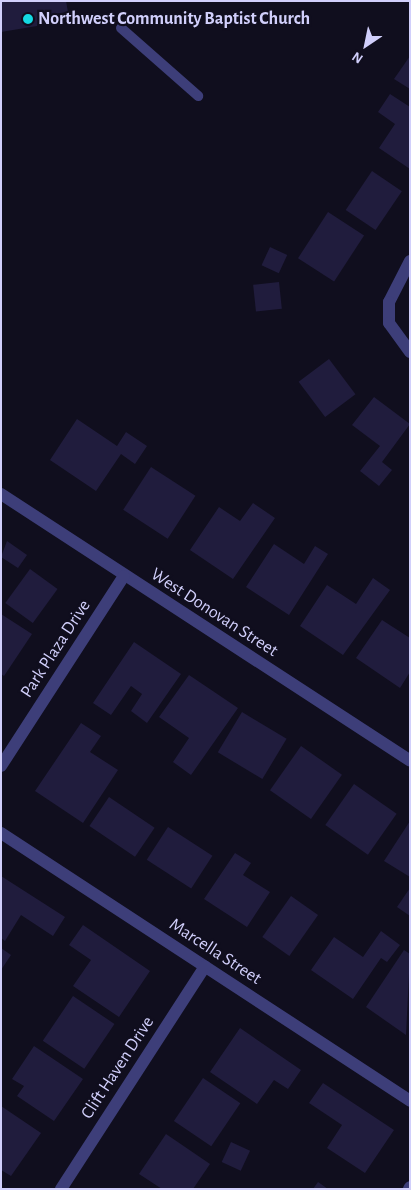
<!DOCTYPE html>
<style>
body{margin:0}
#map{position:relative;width:411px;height:1190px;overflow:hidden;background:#100e1e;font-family:"Alegreya Sans",sans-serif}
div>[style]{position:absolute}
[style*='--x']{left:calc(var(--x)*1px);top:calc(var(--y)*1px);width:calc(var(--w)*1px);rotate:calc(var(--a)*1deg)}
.building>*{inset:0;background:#201c3d;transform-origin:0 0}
.service>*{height:10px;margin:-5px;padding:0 5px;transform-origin:5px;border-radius:5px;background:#3d3e79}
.minor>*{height:12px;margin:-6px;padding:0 6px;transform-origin:6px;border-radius:6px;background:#3d3e79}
.dots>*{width:14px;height:14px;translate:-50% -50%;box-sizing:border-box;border:2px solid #100e1e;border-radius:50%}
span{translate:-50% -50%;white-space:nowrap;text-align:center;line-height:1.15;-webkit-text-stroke:4.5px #100e1e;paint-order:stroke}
.poi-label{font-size:18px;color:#d1cffb;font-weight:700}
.left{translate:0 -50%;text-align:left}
.street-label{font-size:18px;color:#d1cffb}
.frame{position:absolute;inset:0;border:2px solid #d1cffb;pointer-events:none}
.north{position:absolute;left:341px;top:20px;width:50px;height:50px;-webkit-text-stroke:4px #100e1e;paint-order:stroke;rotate:214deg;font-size:14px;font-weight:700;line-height:20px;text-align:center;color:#d1cffb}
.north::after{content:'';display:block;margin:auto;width:18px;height:22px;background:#d1cffb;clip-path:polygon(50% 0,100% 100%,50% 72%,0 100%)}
</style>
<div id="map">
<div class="building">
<i style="clip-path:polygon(1px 1px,66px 1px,68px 12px,43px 25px,1px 32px)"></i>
<i style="clip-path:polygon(410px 56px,410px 89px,394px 79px)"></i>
<i style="clip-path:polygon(390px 94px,410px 107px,410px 169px,379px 148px,395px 124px,378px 112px)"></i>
<i style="left:372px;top:171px;width:36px;height:47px;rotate:34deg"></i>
<i style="left:328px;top:212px;width:43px;height:55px;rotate:33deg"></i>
<i style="left:270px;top:247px;width:19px;height:20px;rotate:25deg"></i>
<i style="left:279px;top:282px;width:27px;height:26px;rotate:84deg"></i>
<i style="left:329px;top:359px;width:44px;height:38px;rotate:53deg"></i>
<i style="clip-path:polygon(374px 397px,410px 424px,382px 462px,392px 470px,379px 486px,360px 471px,380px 446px,352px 425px)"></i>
<i style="clip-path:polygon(77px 419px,117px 446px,126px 432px,147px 446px,135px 464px,121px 454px,96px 491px,50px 460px)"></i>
<i style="left:151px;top:467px;width:53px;height:51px;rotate:33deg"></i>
<i style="clip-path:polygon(253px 503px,275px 518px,233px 579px,190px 550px,219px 507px,240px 521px)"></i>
<i style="clip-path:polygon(7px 541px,27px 555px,18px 568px,1px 557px)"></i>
<i style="clip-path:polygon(274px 544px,304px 564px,315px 546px,328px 554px,289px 615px,246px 587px)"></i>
<i style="left:30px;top:569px;width:34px;height:42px;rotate:36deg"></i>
<i style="clip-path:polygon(373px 578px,390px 590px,343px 655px,300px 626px,327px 585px,356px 604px)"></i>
<i style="clip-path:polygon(1px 614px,32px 634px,4px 676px,1px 674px)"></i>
<i style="clip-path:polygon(382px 620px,410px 638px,410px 672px,400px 688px,356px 658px)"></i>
<i style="clip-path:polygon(134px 642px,181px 674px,147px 723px,131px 711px,142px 694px,131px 686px,111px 715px,93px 703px)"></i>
<i style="clip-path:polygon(189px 675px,238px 708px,191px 775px,173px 762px,189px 738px,159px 717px)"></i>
<i style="left:242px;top:712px;width:52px;height:47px;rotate:31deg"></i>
<i style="clip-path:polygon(81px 723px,101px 736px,90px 752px,118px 770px,83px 823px,35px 791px)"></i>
<i style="left:301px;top:746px;width:50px;height:54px;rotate:35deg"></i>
<i style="left:354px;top:784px;width:52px;height:50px;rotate:35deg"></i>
<i style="left:109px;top:797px;width:55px;height:35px;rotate:34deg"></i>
<i style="clip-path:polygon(410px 821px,410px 877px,384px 861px)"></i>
<i style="left:168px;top:827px;width:53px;height:39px;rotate:33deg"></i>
<i style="clip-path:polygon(235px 853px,251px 863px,243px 875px,270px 892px,247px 927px,204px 899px)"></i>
<i style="clip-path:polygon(1px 876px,65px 917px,53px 936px,21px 915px,5px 941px,1px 938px)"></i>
<i style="clip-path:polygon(410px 888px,410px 916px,397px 907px)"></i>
<i style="left:291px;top:896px;width:33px;height:50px;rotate:35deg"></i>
<i style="clip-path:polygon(83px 925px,150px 971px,119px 1017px,73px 986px,91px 960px,69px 945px)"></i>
<i style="clip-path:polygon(381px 931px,400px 945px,387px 962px,381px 958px,353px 999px,311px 970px,334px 937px,363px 957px)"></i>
<i style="clip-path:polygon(1px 948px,11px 955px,1px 970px)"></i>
<i style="clip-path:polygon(404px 950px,410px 954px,406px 1035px,366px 1007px)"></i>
<i style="left:73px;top:996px;width:50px;height:54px;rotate:34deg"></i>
<i style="clip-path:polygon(240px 1028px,301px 1070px,288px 1089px,274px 1080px,257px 1104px,210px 1072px)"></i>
<i style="clip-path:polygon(34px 1046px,83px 1079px,54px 1121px,17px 1096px,24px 1086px,12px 1079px)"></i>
<i style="left:203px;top:1078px;width:45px;height:52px;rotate:34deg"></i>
<i style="clip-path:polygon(323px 1083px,394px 1130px,365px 1173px,327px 1148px,342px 1125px,309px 1103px)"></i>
<i style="clip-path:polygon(1px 1106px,41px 1133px,11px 1176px,1px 1170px)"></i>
<i style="clip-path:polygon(166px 1134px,210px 1164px,193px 1189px,162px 1189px,139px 1174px)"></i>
<i style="left:231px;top:1142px;width:21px;height:22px;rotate:25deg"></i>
<i style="clip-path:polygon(318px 1182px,328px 1189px,313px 1189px)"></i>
</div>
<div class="service">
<i style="--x:121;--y:28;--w:103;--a:41.4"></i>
</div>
<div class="minor">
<i style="--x:410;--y:261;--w:46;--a:117.1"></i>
<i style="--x:389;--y:302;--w:21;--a:90"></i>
<i style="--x:389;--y:323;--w:36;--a:54"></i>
<i style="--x:1;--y:494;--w:488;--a:33.1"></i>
<i style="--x:1;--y:766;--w:226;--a:-57.1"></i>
<i style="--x:1;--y:833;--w:489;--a:33.2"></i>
<i style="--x:61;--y:1189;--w:265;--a:-57.1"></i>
<i style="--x:409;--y:1189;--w:2;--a:-63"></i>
</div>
<div class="dots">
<i style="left:28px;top:19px;background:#14d9e2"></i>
</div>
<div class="poi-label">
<span class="left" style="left:38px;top:19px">Northwest Community Baptist Church</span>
</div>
<div class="street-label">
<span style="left:214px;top:613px;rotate:33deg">West Donovan Street</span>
<span style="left:56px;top:649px;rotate:-57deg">Park Plaza Drive</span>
<span style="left:215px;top:952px;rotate:33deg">Marcella Street</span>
<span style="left:118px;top:1068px;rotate:-57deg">Clift Haven Drive</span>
</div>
<div class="frame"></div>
<div class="north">N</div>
</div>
